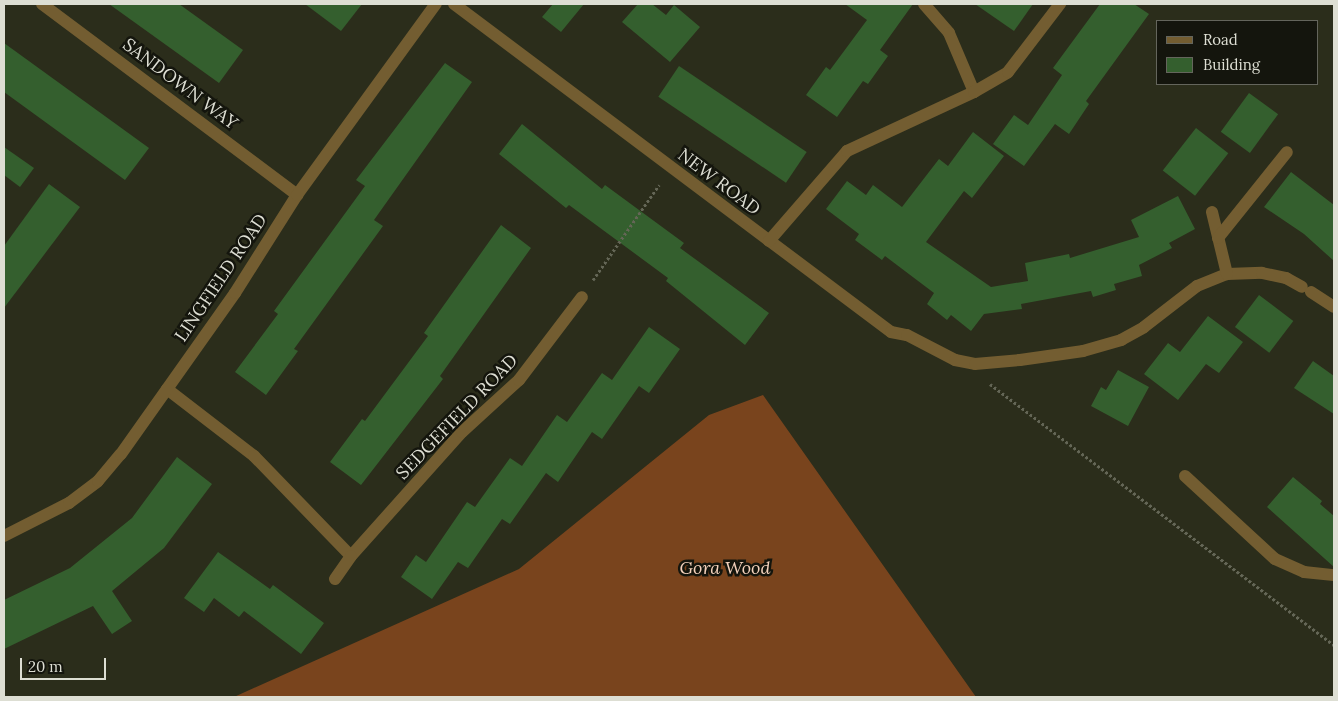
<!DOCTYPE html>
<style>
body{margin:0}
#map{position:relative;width:1338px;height:701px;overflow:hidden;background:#2b2d1b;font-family:Lora,serif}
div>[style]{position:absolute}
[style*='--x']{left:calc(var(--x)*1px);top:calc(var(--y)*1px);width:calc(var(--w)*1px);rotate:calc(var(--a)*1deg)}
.forest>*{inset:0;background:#79441d}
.building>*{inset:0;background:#345f2e;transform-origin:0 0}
.path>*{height:3px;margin-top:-1.5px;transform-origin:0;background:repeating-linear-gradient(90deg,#646656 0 2.5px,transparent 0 5px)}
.minor>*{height:12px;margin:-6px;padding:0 6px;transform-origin:6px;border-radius:6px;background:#735d31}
span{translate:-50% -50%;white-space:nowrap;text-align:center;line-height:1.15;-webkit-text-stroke:5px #14150d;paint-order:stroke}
.street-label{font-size:18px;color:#ddded3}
.park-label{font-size:18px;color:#f4d2bc;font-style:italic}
.frame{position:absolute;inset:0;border:5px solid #ddded3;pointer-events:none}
.legend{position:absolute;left:1156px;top:20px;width:162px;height:65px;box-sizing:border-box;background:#14150d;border:1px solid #64655c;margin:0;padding:6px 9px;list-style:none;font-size:15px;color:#ddded3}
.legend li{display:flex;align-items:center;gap:10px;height:25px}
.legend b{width:25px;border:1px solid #64655c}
.scale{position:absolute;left:20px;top:658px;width:86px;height:22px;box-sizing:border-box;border:2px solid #ddded3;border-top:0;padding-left:6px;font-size:15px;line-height:18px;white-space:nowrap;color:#ddded3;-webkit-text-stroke:4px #14150d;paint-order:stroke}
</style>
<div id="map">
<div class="forest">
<i style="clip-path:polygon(763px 395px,976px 697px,234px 697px,519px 569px,709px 415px)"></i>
</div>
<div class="building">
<i style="clip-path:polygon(109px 4px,179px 4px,243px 50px,219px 83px)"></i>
<i style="clip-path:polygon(305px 4px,362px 4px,341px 31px)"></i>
<i style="clip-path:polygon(553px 4px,584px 4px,561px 32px,542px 17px)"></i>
<i style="clip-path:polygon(638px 4px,652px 4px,666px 15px,674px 5px,700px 27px,670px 62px,622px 22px)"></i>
<i style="clip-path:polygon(845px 4px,913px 4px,880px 50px,888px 56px,868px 84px,863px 81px,837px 117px,806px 95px,826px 67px,830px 70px,867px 20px)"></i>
<i style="clip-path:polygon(975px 4px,1033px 4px,1014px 31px)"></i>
<i style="clip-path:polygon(1100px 4px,1134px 4px,1149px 14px,1086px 101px,1089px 104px,1069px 134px,1055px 124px,1024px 166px,993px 144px,1014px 115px,1028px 125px,1062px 75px,1053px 68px)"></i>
<i style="clip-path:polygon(4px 43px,149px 148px,125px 180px,4px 92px)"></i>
<i style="clip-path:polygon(445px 63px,472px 82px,374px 220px,383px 226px,294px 349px,298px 351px,266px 395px,235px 372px,278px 314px,274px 311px,365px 186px,356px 180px)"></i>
<i style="left:679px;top:66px;width:154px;height:37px;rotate:34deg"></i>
<i style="left:1249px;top:93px;width:36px;height:48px;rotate:36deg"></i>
<i style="clip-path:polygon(522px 124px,602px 189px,605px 185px,684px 243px,680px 248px,769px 313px,745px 345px,666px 281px,668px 278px,569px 205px,566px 208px,499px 154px)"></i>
<i style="left:1196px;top:128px;width:41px;height:54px;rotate:38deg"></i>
<i style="clip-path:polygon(973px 132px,1004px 156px,972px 198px,964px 191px,926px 242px,991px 287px,1028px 281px,1025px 263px,1069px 254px,1070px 258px,1139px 237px,1131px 220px,1178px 196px,1195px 229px,1169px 243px,1172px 248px,1139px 265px,1142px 276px,1114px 284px,1116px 290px,1093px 297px,1091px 291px,1021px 304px,1022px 309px,984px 314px,971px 331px,951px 315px,947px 320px,927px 304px,934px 293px,885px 256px,882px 260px,855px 240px,859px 234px,826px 209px,847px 181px,866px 195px,873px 185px,902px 207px,939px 159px,948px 166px)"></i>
<i style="clip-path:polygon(4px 147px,34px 168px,20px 187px,4px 175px)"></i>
<i style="clip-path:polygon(1291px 172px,1334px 205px,1334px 261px,1304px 234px,1264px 207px)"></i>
<i style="clip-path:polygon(49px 184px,80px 207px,4px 308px,4px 246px)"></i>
<i style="clip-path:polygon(501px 225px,531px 248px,440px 376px,443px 379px,361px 485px,330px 462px,362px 419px,365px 421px,428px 336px,424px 333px)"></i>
<i style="left:1259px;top:295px;width:43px;height:40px;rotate:37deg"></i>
<i style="clip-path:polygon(1208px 316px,1243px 342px,1219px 373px,1206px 364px,1178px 400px,1144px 374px,1168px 343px,1180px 352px)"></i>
<i style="clip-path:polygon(649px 327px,680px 349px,649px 393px,639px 386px,602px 439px,592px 432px,558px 482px,546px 473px,510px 524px,502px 519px,468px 568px,458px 562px,432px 599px,401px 577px,416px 555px,426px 562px,467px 502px,475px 507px,510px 458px,522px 466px,557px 415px,567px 422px,602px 373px,612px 380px)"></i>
<i style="clip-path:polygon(1313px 361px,1334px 376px,1334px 414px,1294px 388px)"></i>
<i style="clip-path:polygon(1118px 370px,1149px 387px,1128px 426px,1091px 406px,1101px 387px,1106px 390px)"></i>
<i style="clip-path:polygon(177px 457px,212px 484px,164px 548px,112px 591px,132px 621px,112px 634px,93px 606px,4px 649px,4px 600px,70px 568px,132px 518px)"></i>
<i style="clip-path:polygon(1293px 477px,1322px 501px,1320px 504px,1334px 516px,1334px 567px,1267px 507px)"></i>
<i style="clip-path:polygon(218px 552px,270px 589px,273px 585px,324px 623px,301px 654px,244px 611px,239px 617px,214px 598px,204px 612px,184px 598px)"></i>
</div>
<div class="path">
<i style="--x:593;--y:280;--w:116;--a:-55.2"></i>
<i style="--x:990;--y:384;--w:432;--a:37.2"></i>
</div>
<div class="minor">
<i style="--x:42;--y:4;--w:319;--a:36.8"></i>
<i style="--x:454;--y:4;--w:546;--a:36.89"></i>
<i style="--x:891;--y:332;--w:16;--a:11"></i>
<i style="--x:907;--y:335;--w:54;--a:27.5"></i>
<i style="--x:955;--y:360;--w:20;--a:11"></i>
<i style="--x:975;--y:364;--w:45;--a:-5.1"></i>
<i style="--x:1020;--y:360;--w:64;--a:-8.1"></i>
<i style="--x:1083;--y:351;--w:40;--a:-16"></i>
<i style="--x:1121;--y:340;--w:26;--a:-29"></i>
<i style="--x:1144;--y:327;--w:67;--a:-37.7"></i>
<i style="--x:1197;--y:286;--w:32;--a:-22"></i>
<i style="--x:1227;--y:274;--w:35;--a:-2"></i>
<i style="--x:1262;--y:273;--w:25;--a:12"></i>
<i style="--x:1286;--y:278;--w:18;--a:29"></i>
<i style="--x:924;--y:4;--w:38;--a:49"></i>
<i style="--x:949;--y:33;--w:64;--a:67"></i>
<i style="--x:1212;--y:212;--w:64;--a:76.4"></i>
<i style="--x:1218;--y:238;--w:110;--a:-51.3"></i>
<i style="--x:769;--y:241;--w:119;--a:-49.1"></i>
<i style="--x:847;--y:151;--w:140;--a:-24.9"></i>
<i style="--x:974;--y:92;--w:39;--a:-30"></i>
<i style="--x:1008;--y:72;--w:86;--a:-52.6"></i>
<i style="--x:1311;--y:292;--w:27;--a:33"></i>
<i style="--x:167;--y:389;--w:110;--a:37.6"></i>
<i style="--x:254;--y:456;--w:139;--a:45.9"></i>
<i style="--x:351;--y:556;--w:166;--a:-48.2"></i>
<i style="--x:462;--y:432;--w:77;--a:-42.4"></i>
<i style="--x:519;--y:380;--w:104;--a:-52.8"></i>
<i style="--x:1185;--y:476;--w:122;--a:42.7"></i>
<i style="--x:1275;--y:559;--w:32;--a:24"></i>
<i style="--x:1304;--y:572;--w:30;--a:6"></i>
<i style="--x:4;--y:536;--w:73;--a:-26.9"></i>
<i style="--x:69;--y:503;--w:36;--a:-37"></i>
<i style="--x:98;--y:481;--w:35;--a:-50"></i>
<i style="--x:121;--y:454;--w:197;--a:-54.7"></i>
<i style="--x:235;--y:293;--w:116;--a:-57.7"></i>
<i style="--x:297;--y:195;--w:236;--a:-54"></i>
<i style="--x:335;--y:579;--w:28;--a:-55"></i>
</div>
<div class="street-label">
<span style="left:180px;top:84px;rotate:37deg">SANDOWN WAY</span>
<span style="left:719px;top:182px;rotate:37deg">NEW ROAD</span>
<span style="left:221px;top:278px;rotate:-56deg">LINGFIELD ROAD</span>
<span style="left:457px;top:417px;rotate:-46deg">SEDGEFIELD ROAD</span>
</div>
<div class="park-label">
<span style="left:725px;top:568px">Gora Wood</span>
</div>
<div class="frame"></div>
<ul class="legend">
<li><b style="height:6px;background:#735d31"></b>Road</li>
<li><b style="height:14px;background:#345f2e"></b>Building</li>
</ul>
<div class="scale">20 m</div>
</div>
